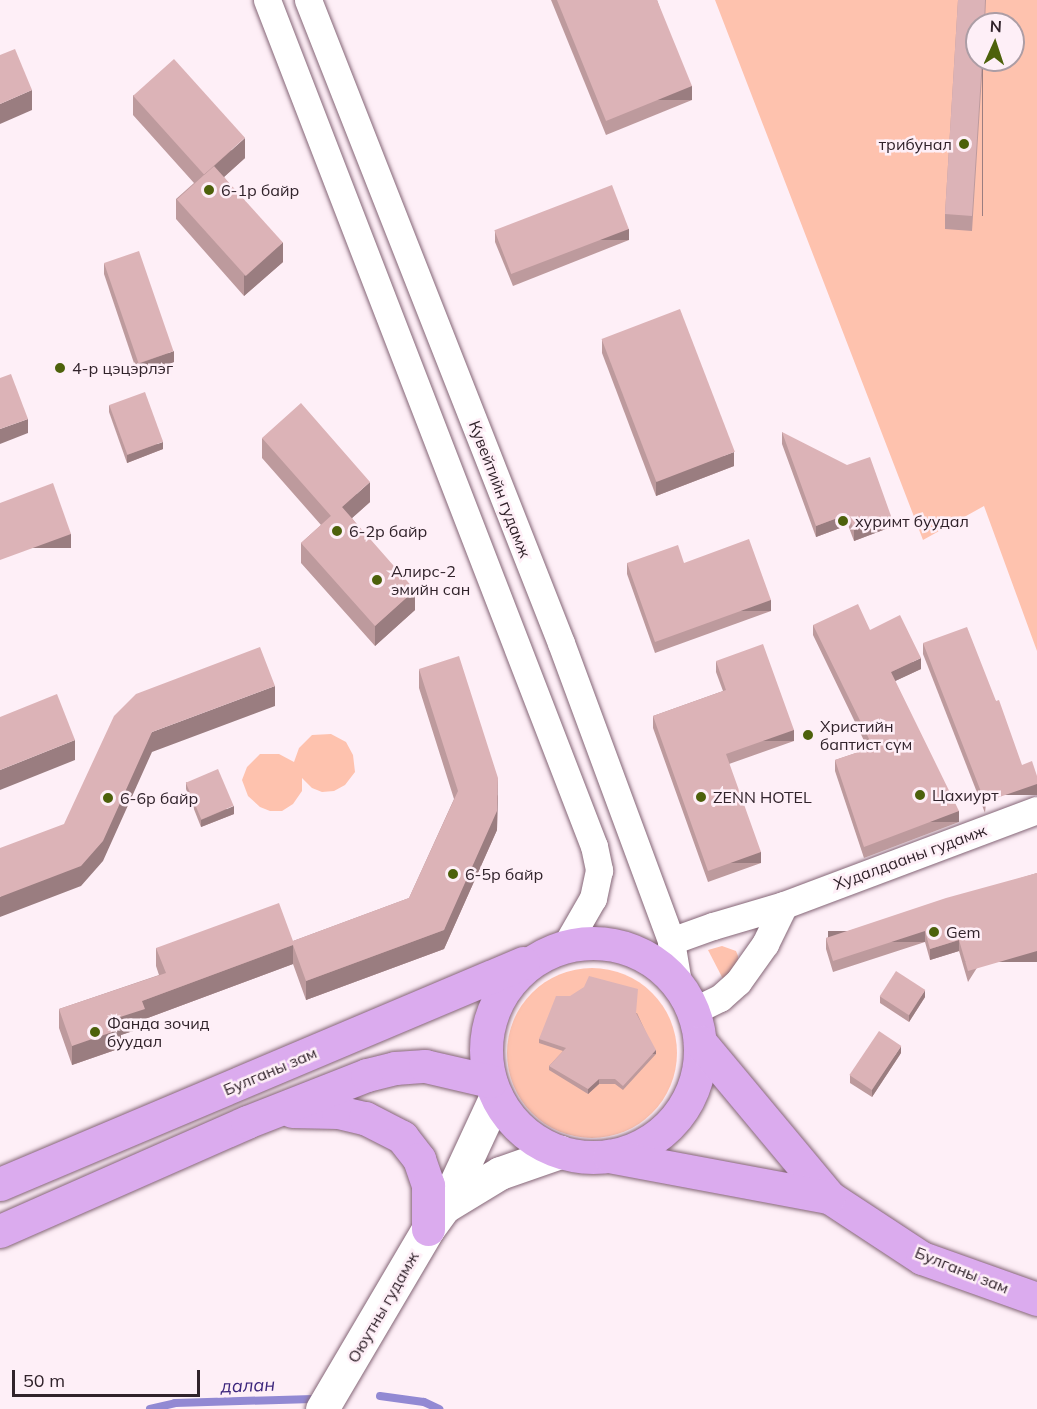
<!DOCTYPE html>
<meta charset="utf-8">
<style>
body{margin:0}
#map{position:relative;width:1037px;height:1409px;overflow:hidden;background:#feeff7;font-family:Mulish,sans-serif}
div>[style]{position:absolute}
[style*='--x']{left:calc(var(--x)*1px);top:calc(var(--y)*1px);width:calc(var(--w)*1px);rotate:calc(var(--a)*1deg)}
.green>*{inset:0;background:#fec2ae}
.round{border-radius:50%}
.stream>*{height:8px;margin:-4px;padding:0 4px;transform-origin:4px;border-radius:4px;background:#9289d3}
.roads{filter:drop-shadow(0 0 2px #846576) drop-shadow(0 0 2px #846576)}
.minor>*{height:27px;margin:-13.5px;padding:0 13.5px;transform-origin:13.5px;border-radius:13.5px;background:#fff}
.tertiary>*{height:33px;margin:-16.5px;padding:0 16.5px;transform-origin:16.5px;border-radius:16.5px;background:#fff}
.trunk>*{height:33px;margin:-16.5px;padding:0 16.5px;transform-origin:16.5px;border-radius:16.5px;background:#dbabee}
.trunk>.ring{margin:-16.5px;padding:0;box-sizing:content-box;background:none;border:33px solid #dbabee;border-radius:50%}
.wall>*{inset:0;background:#bd9a9d}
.shaded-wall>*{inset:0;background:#9a7d80;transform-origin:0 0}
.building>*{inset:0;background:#dcb3b7;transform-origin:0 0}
.dots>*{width:16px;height:16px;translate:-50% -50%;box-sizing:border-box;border:3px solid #feeff7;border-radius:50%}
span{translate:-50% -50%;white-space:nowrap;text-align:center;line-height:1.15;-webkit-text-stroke:5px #feeff7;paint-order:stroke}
.poi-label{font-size:16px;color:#30222a}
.right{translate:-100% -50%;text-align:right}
.left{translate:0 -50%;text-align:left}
.street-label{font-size:16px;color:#30222a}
.water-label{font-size:18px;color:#3b257c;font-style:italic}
.north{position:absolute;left:965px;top:12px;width:60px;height:60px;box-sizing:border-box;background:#feeff7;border:2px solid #ac9da5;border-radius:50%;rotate:3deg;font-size:16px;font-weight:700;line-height:24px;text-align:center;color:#30222a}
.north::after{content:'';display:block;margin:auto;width:21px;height:27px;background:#4d610b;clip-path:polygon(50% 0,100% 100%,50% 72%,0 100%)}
.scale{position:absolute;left:12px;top:1370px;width:188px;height:27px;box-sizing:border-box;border:3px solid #30222a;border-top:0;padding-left:8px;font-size:18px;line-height:21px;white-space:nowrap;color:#30222a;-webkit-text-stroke:4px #feeff7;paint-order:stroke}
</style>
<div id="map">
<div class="green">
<i style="clip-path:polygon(evenodd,715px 0,1037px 0,1037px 651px,984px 506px,923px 540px,715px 0,977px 24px,1013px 24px,1013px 60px,977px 60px,977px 24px)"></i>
<i style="clip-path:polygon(331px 734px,346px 742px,353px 755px,355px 772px,345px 785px,334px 791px,322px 792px,312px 788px,302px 778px,302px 791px,293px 804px,282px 811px,270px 811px,260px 807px,248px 796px,242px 780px,247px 767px,260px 754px,279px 754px,294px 762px,299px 748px,312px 735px)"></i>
<i style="clip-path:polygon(722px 946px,736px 951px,738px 956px,738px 962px,723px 979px,708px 950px)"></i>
<i class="round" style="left:507px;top:968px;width:170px;height:170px"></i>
</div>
<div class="stream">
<i style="--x:380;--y:1396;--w:44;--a:7.8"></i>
<i style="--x:424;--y:1402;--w:17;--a:25"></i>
<i style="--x:150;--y:1409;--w:26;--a:-13"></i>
<i style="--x:175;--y:1403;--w:138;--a:-1.7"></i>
</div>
<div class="roads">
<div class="minor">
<i style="--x:267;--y:0;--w:907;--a:68.87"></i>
<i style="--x:594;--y:846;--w:25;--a:78"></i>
<i style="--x:599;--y:870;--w:29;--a:102"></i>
<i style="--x:593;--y:898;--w:54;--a:119.9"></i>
<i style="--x:308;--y:0;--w:691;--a:68.52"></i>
<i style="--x:561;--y:643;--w:318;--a:69.7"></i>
<i style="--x:671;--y:941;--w:43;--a:80.5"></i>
<i style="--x:671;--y:941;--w:45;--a:-19.7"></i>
<i style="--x:713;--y:926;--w:74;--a:-16.5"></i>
<i style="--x:784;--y:905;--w:270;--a:-20.6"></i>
<i style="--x:693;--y:1011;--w:30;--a:-26"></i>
<i style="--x:720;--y:998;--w:24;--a:-42"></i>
<i style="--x:738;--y:982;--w:47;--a:-54.6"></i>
<i style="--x:765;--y:944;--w:43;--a:-64"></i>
</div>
<div class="tertiary">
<i style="--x:447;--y:1205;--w:62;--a:-31.1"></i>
<i style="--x:500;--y:1173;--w:64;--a:-19.3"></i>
<i style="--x:322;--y:1409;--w:209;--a:-59.5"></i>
<i style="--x:428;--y:1229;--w:29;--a:-54"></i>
<i style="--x:445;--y:1206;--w:121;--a:-65.1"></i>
</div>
<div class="trunk">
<i class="ring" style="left:486px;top:943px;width:181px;height:181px"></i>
<i style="--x:700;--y:1042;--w:202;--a:50.2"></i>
<i style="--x:829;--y:1197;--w:111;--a:33.3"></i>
<i style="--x:922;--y:1258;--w:122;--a:19.6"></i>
<i style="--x:292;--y:1111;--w:46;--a:1.2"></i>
<i style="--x:338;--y:1112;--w:28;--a:13"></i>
<i style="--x:365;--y:1118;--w:42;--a:27.2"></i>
<i style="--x:402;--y:1137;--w:28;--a:52"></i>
<i style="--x:419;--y:1159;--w:28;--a:71"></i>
<i style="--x:428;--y:1185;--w:44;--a:90"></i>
<i style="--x:609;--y:1156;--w:224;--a:10.6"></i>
<i style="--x:0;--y:1184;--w:568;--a:-22.91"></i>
<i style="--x:0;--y:1231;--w:270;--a:-23.8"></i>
<i style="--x:247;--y:1122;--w:129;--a:-21.4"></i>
<i style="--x:367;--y:1075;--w:29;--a:-14"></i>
<i style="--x:395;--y:1068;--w:30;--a:-4"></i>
<i style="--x:425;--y:1066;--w:67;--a:13"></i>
</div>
</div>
<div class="wall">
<i style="clip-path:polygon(551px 0,657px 0,692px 100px,606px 135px)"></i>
<i style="clip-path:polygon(958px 0,986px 0,985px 24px,977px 24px,977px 60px,983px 60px,972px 231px,945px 229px,945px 214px)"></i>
<i style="clip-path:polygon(133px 95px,245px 158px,224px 177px,283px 262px,244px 296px,176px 219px,176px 199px,194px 183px,133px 115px)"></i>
<i style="clip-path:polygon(495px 231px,629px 240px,513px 286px,495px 242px)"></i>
<i style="clip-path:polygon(104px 263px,174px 362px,138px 375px,104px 274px)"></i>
<i style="clip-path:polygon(602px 339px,734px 466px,656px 496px,602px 353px)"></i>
<i style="clip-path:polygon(109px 405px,163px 449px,127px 463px,109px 412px)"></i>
<i style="clip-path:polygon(782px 432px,891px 527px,854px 541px,848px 525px,816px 537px,782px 444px)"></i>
<i style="clip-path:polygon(262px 438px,370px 502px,352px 518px,415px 610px,375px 646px,301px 563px,301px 543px,321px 525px,262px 458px)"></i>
<i style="clip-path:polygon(627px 563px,684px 563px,771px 611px,655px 653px,627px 574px)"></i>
<i style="clip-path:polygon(813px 625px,870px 630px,921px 669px,895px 681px,959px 822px,864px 858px,835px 771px,835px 760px,868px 749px,813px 635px)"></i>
<i style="clip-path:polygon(923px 643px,996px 701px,985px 813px,923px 654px)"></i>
<i style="clip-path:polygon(716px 661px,794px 741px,729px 764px,761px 863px,708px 882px,653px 728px,653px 716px,723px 691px,716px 672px)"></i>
<i style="clip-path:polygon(419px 669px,498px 796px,497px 830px,444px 949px,306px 1000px,293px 964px,145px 1019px,145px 1027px,121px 1035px,121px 1048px,72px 1065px,59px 1028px,59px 1009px,159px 975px,156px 966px,156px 948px,293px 941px,409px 898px,454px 799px,419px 688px)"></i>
<i style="clip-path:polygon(186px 782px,234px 814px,201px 827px,186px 789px)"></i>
<i style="clip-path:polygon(1037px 873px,968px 982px,959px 951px,930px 960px,925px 942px,833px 972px,826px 949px,826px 938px)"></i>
<i style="clip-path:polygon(880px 996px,925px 997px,909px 1022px,880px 1003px)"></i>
<i style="clip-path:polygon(637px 1013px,656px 1054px,623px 1090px,615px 1084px,599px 1084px,588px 1094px,549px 1070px,549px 1066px,563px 1051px,539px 1043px,539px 1039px)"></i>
<i style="clip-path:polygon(901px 1053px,872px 1097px,850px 1083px,850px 1075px)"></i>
</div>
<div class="shaded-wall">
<i style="left:982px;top:60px;width:1px;height:156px"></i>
<i style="left:692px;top:86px;width:14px;height:93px;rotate:90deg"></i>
<i style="clip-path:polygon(32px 90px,32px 110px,0 124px,0 104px)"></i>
<i style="clip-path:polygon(245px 138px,245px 158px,204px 195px,204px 175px)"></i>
<i style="left:629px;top:229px;width:11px;height:125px;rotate:90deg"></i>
<i style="clip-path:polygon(283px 242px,283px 262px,244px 296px,244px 276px)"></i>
<i style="clip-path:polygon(174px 351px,174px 362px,138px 375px,138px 364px)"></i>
<i style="clip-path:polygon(28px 419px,28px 433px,0 444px,0 429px)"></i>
<i style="clip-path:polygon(163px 442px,163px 449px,127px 463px,127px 455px)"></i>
<i style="clip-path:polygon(734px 452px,734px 466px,656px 496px,656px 481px)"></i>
<i style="clip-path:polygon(370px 482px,370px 502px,342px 527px,342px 507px)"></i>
<i style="clip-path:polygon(848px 514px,848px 525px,816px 537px,816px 526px)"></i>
<i style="clip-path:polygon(891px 516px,891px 527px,854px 541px,854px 530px)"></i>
<i style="left:71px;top:534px;width:14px;height:76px;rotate:90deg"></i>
<i style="clip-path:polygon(415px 590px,415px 610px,375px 646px,375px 626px)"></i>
<i style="left:771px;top:600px;width:11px;height:123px;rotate:90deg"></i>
<i style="clip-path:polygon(921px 658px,921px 669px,891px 683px,891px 672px)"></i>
<i style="clip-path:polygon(275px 686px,275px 706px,152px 752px,103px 861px,81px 886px,0 917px,0 897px,152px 732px)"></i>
<i style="left:794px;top:730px;width:11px;height:72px;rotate:90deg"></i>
<i style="clip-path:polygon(75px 740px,75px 760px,0 790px,0 770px)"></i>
<i style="clip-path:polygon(498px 778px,497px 830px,444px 949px,306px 1000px,306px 981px,444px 930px)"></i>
<i style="left:1037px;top:784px;width:11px;height:55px;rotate:90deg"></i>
<i style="clip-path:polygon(234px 806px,234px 814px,201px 827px,201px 820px)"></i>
<i style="left:959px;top:811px;width:11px;height:102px;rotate:90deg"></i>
<i style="left:761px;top:852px;width:11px;height:56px;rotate:90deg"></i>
<i style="left:925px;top:931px;width:11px;height:97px;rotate:90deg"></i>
<i style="clip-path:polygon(959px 940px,959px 951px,930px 960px,930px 949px)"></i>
<i style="clip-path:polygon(293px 945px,293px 964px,145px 1019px,145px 1027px,121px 1035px,121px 1048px,72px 1065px,72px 1046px,117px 1018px,142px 1001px)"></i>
<i style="left:1037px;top:951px;width:11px;height:72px;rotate:90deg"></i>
<i style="clip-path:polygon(925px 990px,925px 997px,909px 1022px,909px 1014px)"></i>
<i style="clip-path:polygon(901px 1046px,901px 1053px,872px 1097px,872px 1090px)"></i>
<i style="left:656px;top:1050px;width:4px;height:49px;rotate:90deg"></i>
<i style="clip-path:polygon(599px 1079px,599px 1084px,588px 1094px,588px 1089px)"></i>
</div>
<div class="building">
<i style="clip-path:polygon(557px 0,657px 0,692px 86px,606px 121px)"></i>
<i style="clip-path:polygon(958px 0,985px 0,984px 24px,977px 24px,977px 60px,982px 60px,972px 216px,945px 214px)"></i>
<i style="clip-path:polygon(15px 49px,32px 90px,0 104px,0 55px)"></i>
<i style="left:174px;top:59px;width:106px;height:55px;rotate:48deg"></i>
<i style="left:214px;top:166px;width:103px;height:50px;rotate:48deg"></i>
<i style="left:612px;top:185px;width:47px;height:126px;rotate:69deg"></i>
<i style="left:139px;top:251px;width:106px;height:37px;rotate:71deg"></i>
<i style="left:680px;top:309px;width:153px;height:84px;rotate:69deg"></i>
<i style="clip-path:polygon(11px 374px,28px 419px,0 429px,0 378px)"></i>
<i style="left:145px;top:392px;width:53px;height:38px;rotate:70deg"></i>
<i style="clip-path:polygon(301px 403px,370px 482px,342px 507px,415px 590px,375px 626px,301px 543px,333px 514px,331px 516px,262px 438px)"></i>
<i style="clip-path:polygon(782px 432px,847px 465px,870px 457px,891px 516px,854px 530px,848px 514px,816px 526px)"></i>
<i style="clip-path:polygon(53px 483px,71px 534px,0 560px,0 503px)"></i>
<i style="clip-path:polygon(749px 539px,771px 600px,655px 642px,627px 563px,678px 545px,684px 563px)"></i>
<i style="clip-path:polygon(858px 604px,870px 630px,900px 615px,921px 658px,891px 672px,959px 811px,864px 847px,835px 760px,873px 747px,813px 625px)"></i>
<i style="clip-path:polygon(967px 627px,996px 701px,999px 700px,1022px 765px,1032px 761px,1037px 776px,1037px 784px,985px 802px,923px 643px)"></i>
<i style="clip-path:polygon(763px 644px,794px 730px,726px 754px,761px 852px,708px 871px,653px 716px,726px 690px,716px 661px)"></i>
<i style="clip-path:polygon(260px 647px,275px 686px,152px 732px,103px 841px,81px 866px,0 897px,0 848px,64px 824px,114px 716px,136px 694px)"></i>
<i style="clip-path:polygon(459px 656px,498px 778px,497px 811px,444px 930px,306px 981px,293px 945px,142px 1001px,145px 1009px,117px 1018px,121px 1029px,72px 1046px,59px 1009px,166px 973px,156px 948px,279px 903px,293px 941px,409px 898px,458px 791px,419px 669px)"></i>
<i style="clip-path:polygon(57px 694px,75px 740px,0 770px,0 717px)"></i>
<i style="left:218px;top:769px;width:40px;height:35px;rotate:67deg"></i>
<i style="clip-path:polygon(1037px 873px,1037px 951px,968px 971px,959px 940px,930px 949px,925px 931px,833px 961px,826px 938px,946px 898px)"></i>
<i style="left:896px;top:971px;width:35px;height:30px;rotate:33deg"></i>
<i style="clip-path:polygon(589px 976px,638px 989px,636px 1013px,656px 1050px,623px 1086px,615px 1079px,599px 1079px,588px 1089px,549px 1066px,566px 1048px,539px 1039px,556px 996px,570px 996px,584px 987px)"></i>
<i style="left:879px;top:1031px;width:27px;height:53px;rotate:34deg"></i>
</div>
<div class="dots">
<i style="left:964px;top:144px;background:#4d610b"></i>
<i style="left:209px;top:190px;background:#4d610b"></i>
<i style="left:60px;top:368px;background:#4d610b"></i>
<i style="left:843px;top:521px;background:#4d610b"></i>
<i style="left:337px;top:531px;background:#4d610b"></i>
<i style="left:377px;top:580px;background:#4d610b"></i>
<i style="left:808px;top:735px;background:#4d610b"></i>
<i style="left:920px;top:795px;background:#4d610b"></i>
<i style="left:701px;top:797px;background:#4d610b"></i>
<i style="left:108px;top:798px;background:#4d610b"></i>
<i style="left:453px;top:874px;background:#4d610b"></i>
<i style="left:934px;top:932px;background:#4d610b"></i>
<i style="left:95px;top:1032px;background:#4d610b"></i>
</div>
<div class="poi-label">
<span class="right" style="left:952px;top:144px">трибунал</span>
<span class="left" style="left:221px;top:190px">6-1р байр</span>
<span class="left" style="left:72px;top:368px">4-р цэцэрлэг</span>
<span class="left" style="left:855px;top:521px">хуримт буудал</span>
<span class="left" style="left:349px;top:531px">6-2р байр</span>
<span class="left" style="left:391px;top:580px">Aлирс-2<br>эмийн сан</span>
<span class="left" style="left:820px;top:735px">Христийн<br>баптист сүм</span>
<span class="left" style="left:932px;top:795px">Цахиурт</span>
<span class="left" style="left:713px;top:797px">ZENN HOTEL</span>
<span class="left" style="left:120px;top:798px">6-6р байр</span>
<span class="left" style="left:465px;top:874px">6-5р байр</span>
<span class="left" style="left:946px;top:932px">Gem</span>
<span class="left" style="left:107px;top:1032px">Фанда зочид<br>буудал</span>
</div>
<div class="street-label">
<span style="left:500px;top:489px;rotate:69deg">Кувейтийн гудамж</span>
<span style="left:910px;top:857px;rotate:-20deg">Худалдааны гудамж</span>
<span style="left:270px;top:1071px;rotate:-23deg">Булганы зам</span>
<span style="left:962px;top:1270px;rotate:22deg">Булганы зам</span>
<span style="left:383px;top:1307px;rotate:-60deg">Оюутны гудамж</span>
</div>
<div class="water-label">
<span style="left:248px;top:1386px;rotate:-2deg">далан</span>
</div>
<div class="north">N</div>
<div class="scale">50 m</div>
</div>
